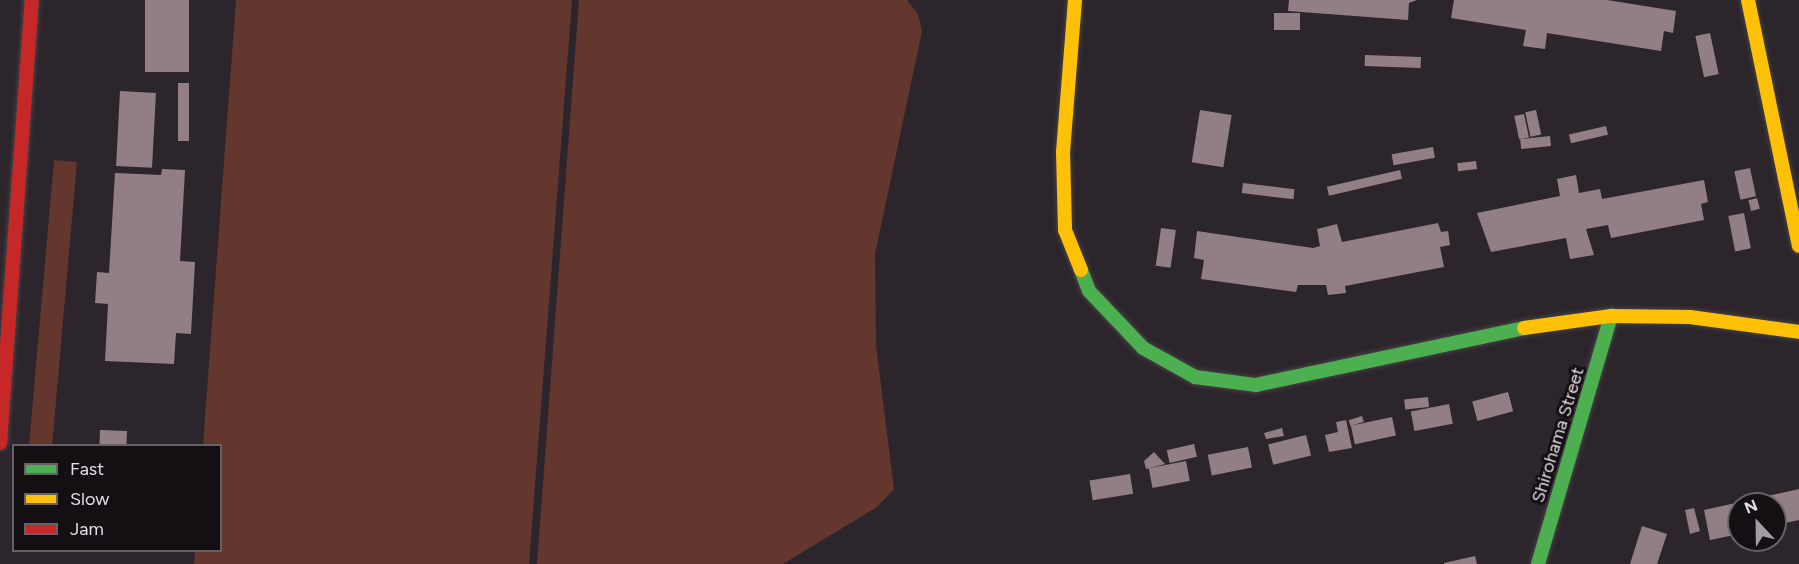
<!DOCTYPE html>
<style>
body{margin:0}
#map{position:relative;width:1799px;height:564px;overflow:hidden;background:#2c262c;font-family:Figtree,sans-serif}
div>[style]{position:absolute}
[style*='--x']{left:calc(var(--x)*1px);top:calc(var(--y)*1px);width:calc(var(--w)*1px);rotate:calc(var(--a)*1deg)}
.green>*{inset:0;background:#64372e;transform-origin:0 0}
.building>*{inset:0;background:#917f85;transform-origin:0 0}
.roads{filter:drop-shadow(0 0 2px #464145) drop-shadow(0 0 2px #464145)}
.fast>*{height:14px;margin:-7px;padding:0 7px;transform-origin:7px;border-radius:7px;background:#4caf50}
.slow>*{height:14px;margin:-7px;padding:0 7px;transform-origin:7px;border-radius:7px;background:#ffc107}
.jam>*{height:14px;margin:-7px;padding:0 7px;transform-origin:7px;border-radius:7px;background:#c62828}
span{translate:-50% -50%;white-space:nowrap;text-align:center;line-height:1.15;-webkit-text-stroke:6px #140f13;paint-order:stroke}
.street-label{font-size:18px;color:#e4dce3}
.legend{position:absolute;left:12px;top:444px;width:210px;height:108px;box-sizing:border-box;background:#140f13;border:2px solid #676166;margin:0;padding:8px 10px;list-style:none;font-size:18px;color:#e4dce3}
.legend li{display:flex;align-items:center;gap:12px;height:30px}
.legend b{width:30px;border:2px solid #676166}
.north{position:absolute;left:1727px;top:492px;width:60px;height:60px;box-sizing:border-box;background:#140f13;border:2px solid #676166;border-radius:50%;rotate:338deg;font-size:16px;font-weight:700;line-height:24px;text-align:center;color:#e4dce3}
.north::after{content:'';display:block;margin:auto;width:21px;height:27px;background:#a49ca3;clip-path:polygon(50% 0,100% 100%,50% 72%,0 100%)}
</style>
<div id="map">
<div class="green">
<i style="clip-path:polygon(236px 0,572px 0,529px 564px,194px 564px,195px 551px,220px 550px,220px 446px,203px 445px)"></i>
<i style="clip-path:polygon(579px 0,907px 0,918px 14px,922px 31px,875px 254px,876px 345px,894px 489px,877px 507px,783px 564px,537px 564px)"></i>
<i style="left:54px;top:160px;width:23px;height:286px;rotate:5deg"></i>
</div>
<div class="building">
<i style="left:145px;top:0;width:44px;height:72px"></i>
<i style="clip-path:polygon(1289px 0,1417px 0,1409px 3px,1408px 20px,1288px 11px)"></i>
<i style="clip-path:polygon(1454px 0,1607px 0,1676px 11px,1673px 33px,1664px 31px,1661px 51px,1547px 33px,1545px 49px,1523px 46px,1526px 30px,1451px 18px)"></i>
<i style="left:1274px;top:13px;width:26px;height:17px"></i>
<i style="left:1710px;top:33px;width:42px;height:15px;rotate:78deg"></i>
<i style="left:1365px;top:55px;width:56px;height:11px;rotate:2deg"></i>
<i style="left:178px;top:83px;width:11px;height:58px"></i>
<i style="left:120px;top:91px;width:36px;height:75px;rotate:3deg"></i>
<i style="left:1200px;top:110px;width:32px;height:53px;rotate:9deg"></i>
<i style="left:1536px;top:110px;width:25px;height:11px;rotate:78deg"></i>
<i style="left:1524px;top:114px;width:24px;height:10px;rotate:78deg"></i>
<i style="left:1606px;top:126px;width:9px;height:38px;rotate:77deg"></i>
<i style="left:1550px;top:136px;width:10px;height:30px;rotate:84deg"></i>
<i style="left:1433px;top:147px;width:11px;height:42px;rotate:80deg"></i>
<i style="left:1476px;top:161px;width:8px;height:19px;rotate:83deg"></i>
<i style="left:1750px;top:168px;width:29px;height:16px;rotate:78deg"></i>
<i style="clip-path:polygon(162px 169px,185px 170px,180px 261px,195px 262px,191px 334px,176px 333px,174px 364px,105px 361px,108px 304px,95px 303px,97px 272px,109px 273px,115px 173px,161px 175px)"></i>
<i style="left:1400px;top:170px;width:9px;height:75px;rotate:77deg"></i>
<i style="clip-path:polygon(1576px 175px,1579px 193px,1600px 189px,1602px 199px,1704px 180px,1708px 202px,1701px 204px,1704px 220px,1611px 238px,1608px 225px,1586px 229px,1594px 255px,1570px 259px,1566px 238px,1491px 252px,1477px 213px,1560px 196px,1557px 179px)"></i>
<i style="left:1243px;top:183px;width:52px;height:10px;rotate:7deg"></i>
<i style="left:1757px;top:198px;width:11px;height:9px;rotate:75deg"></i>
<i style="left:1744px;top:213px;width:36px;height:16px;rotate:79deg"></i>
<i style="clip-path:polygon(1438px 223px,1441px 232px,1448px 231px,1450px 245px,1440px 247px,1444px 267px,1345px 286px,1346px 293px,1328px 295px,1326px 285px,1298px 285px,1296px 292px,1201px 279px,1204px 260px,1194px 258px,1197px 231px,1313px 248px,1320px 246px,1317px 229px,1337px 224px,1342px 242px)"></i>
<i style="left:1161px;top:228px;width:15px;height:38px;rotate:8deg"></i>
<i style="left:1508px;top:392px;width:20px;height:37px;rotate:75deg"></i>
<i style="left:1428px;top:397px;width:10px;height:24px;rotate:84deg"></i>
<i style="left:1449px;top:404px;width:20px;height:39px;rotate:79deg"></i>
<i style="left:1362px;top:416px;width:6px;height:14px;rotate:72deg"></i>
<i style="left:1392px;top:417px;width:19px;height:42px;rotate:78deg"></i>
<i style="clip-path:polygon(1346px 420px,1352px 448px,1329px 452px,1325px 435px,1338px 432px,1336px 422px)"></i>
<i style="clip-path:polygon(1282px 428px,1284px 436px,1266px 439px,1264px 433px)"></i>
<i style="left:100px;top:430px;width:27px;height:16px;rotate:2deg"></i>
<i style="left:1306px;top:435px;width:21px;height:39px;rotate:76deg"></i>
<i style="left:1194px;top:444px;width:13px;height:28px;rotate:77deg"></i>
<i style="left:1248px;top:447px;width:21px;height:41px;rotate:79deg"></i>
<i style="clip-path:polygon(1154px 452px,1165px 464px,1146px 469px,1144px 461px)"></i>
<i style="left:1186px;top:461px;width:20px;height:38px;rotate:79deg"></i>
<i style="left:1130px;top:474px;width:20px;height:41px;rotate:81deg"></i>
<i style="clip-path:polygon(1799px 489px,1799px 520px,1775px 525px,1775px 504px,1739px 504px,1739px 534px,1710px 540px,1704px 510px)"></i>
<i style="clip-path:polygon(1694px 508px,1700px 531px,1690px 534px,1685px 510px)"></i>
<i style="clip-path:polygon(1642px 526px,1667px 534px,1657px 564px,1630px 564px)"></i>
<i style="clip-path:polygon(1475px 556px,1477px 564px,1444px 564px,1444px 563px)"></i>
</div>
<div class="roads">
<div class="fast">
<i style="--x:1081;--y:270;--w:22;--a:69"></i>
<i style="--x:1089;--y:291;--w:79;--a:46.5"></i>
<i style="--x:1143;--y:348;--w:60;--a:29.1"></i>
<i style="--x:1195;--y:377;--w:62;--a:7.5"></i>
<i style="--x:1256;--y:385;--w:274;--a:-12"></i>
<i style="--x:1538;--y:564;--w:259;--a:-73.6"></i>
</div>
<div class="slow">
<i style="--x:1075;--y:0;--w:152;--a:94.5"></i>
<i style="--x:1063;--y:152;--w:78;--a:88.5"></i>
<i style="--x:1065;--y:230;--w:43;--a:68.2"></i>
<i style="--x:1748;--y:0;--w:251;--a:78.3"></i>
<i style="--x:1524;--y:328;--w:88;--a:-7.9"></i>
<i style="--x:1611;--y:316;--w:79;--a:0.7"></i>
<i style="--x:1690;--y:317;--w:110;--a:7.8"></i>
</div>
<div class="jam">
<i style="--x:0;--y:443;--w:444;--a:-85.9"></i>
</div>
</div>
<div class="street-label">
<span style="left:1558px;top:435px;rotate:-73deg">Shirohama Street</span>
</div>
<ul class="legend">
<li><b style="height:8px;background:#4caf50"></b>Fast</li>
<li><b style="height:8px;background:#ffc107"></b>Slow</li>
<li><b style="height:8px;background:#c62828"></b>Jam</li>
</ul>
<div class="north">N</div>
</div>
